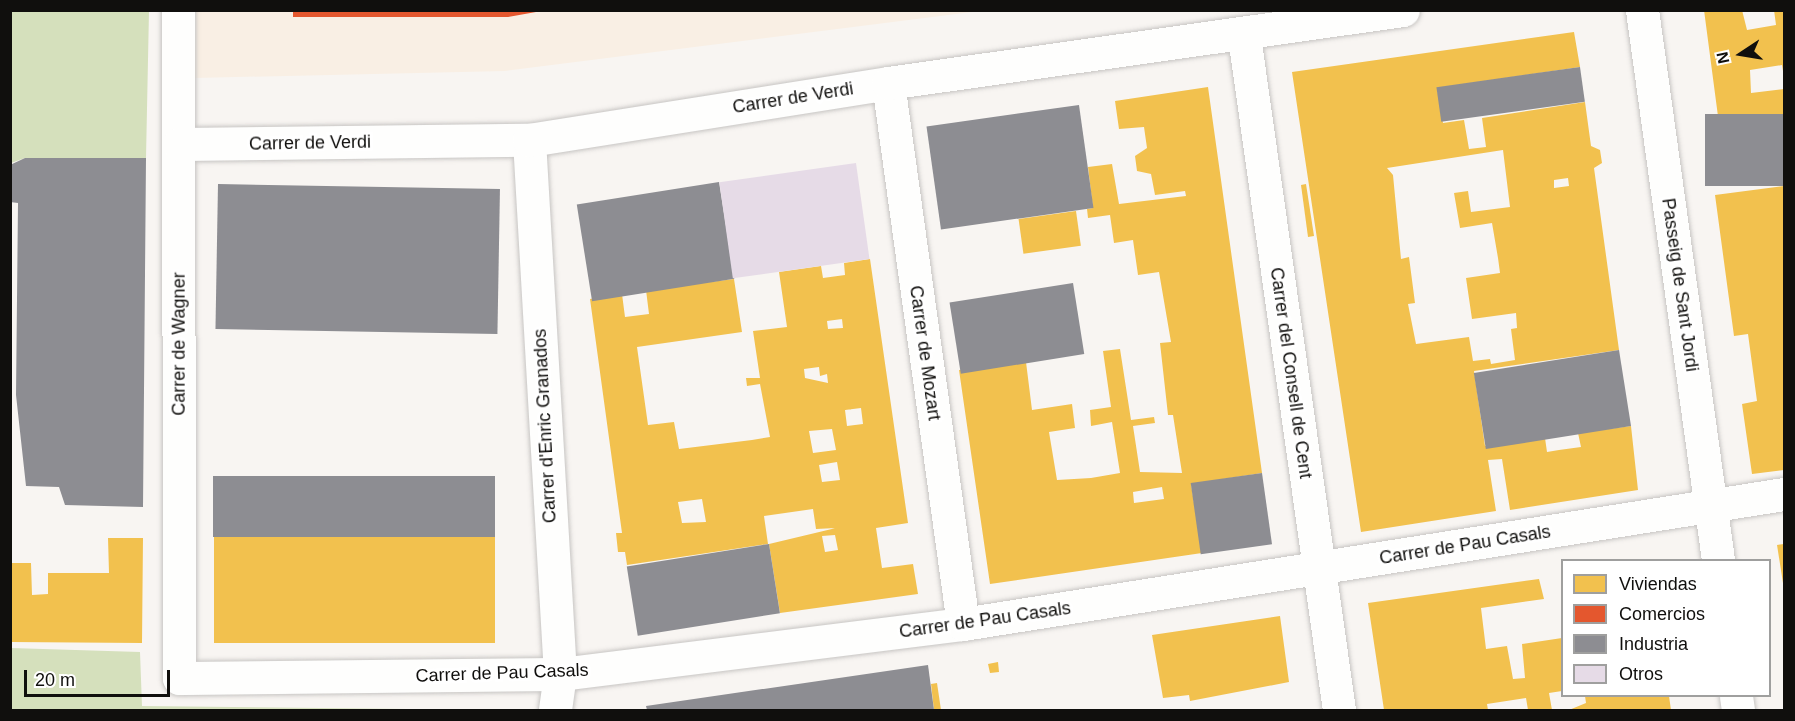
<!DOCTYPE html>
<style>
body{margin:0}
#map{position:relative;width:1795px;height:721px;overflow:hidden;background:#f8f5f2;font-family:Helvetica,sans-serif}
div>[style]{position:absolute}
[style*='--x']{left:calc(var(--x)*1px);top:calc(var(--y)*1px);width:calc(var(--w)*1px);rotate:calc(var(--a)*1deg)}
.commercial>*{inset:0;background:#f9efe4}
.green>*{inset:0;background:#d5e0bc}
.homes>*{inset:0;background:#f2c14e;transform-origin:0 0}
.shops>*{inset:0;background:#e4572e}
.industry>*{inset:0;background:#8d8d92;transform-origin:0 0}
.building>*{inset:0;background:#e6dbe7;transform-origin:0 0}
.roads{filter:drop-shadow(0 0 2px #c7c5c3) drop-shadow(0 0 2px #c7c5c3)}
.street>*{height:33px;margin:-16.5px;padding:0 16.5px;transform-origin:16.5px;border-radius:16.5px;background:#fefefd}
span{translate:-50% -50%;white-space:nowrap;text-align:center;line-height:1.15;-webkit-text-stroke:6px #fff;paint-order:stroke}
.street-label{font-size:18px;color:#100f0d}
.frame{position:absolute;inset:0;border:12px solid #100f0d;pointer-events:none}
.legend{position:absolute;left:1561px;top:559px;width:210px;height:138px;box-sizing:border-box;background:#fff;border:2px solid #9f9f9e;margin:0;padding:8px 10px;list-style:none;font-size:18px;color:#100f0d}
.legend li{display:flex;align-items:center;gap:12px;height:30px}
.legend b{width:30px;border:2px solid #9f9f9e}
.north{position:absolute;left:1711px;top:24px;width:60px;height:60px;-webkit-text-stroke:4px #fff;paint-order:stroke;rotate:258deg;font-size:16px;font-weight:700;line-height:24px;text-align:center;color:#100f0d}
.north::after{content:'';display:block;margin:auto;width:21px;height:27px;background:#100f0d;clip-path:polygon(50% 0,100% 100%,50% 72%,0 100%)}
.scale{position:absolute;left:24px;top:670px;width:146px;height:27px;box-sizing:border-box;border:3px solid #100f0d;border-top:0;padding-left:8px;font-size:18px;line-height:21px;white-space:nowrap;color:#100f0d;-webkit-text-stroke:4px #fff;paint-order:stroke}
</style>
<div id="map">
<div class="commercial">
<i style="clip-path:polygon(196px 11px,980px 11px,505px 71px,195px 78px)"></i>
</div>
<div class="green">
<i style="clip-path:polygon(11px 11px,149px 11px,146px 158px,25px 158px,11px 163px)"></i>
<i style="clip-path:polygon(11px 648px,140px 652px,142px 706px,496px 710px,11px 710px)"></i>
</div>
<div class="homes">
<i style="clip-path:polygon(1704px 10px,1742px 10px,1747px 30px,1776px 25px,1774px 10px,1784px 10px,1784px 77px,1782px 65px,1750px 70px,1751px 93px,1784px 89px,1784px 114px,1719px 124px)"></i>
<i style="clip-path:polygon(evenodd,1574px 32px,1580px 67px,1437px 88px,1443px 123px,1464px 120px,1469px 149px,1486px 147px,1482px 118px,1585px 102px,1591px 146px,1600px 150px,1602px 163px,1594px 168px,1619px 350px,1474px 371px,1485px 446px,1545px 438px,1547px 452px,1559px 450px,1581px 447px,1578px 433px,1631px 426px,1638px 490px,1510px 510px,1502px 459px,1488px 460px,1496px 511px,1361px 532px,1292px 72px,1574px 32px,1503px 150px,1510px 207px,1471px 212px,1468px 191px,1454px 193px,1460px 228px,1492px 223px,1498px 258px,1500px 273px,1466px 278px,1472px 319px,1516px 313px,1517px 328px,1511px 329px,1515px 360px,1491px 364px,1490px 359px,1473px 361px,1469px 337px,1416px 344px,1408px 304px,1415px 303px,1409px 257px,1401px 259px,1393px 175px,1387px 168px,1503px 150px,1574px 32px,1568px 178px,1569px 186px,1554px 188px,1554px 180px,1568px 178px)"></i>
<i style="clip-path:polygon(evenodd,1208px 87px,1262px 473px,1191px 484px,1202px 553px,990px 584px,959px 370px,1026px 362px,1032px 410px,1072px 404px,1075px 428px,1049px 432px,1057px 480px,1091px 478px,1120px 473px,1112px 422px,1091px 426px,1090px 410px,1111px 407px,1103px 351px,1120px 349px,1131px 420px,1154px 417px,1155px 423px,1133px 426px,1140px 472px,1182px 473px,1173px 415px,1168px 415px,1160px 343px,1171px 342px,1159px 272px,1138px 275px,1133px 240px,1114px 243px,1110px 215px,1088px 218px,1087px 209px,1093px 208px,1088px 167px,1112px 164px,1119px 204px,1186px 196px,1185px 191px,1155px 195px,1151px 174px,1137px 171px,1135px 156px,1147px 148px,1144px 127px,1119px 129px,1115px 101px,1208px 87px,1162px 487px,1164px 499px,1134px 503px,1133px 492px,1162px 487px)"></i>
<i style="clip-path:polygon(1306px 184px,1314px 236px,1308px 237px,1301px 185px)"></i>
<i style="clip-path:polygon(1784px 186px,1784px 470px,1752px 474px,1742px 404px,1757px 401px,1748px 334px,1734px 336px,1715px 195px)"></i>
<i style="left:1076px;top:211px;width:35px;height:58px;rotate:82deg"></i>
<i style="clip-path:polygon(evenodd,870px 259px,908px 523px,876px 528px,882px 568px,913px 564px,918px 594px,780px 613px,769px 544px,836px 528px,816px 529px,813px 509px,764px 516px,768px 544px,627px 565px,625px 552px,618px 552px,616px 533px,622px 533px,590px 299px,622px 294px,625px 317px,649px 314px,646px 290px,734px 279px,742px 332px,637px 347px,648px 425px,674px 422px,679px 449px,752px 440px,770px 437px,760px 384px,747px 386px,746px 378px,760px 378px,753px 331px,787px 327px,779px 272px,821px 266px,823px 278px,845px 275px,844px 263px,870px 259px,842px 319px,843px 328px,828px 329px,827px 321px,842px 319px,870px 259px,819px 367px,820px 376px,827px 374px,828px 383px,805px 378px,804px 369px,819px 367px,870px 259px,861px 408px,863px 424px,847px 426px,845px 410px,861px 408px,870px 259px,832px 429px,836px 450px,813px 453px,809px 431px,832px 429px,870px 259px,837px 462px,840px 480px,822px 482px,819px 465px,837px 462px,870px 259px,702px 499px,706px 522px,682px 523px,678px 502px,702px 499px,870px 259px,835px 535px,838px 550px,825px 552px,822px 536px,835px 535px)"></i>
<i style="left:214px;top:537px;width:281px;height:106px"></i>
<i style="clip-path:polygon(108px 538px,143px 538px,142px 643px,10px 642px,10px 563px,31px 563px,32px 595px,48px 594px,48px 573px,109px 573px)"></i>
<i style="clip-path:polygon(1784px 544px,1784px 583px,1783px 583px,1777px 545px)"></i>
<i style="clip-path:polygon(1539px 579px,1544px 599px,1481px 608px,1486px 649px,1507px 646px,1513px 679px,1525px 678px,1522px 644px,1562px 638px,1562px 691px,1549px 693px,1552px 710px,1528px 710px,1526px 698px,1487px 704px,1488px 710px,1384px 710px,1368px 603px)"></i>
<i style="clip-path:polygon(1280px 616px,1289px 682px,1190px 701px,1189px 695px,1163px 698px,1152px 635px)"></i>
<i style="clip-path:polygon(998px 662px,999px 672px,990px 673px,988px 664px)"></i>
<i style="clip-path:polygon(937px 683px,941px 710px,934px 710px,931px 684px)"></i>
<i style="clip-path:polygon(1585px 696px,1669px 696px,1671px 710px,1569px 710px,1586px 703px)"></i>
</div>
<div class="shops">
<i style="clip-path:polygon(293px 10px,536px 10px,536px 12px,508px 17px,293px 17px)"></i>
</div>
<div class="industry">
<i style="left:1580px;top:67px;width:35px;height:145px;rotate:82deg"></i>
<i style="left:1079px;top:105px;width:104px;height:154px;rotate:82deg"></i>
<i style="left:1784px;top:114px;width:72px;height:79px;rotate:90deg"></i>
<i style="clip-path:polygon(25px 158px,146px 158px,143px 507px,65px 505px,59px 487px,26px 486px,16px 395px,18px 203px,10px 202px,10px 165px)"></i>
<i style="left:719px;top:182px;width:98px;height:144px;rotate:81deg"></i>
<i style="left:218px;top:184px;width:282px;height:145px;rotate:1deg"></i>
<i style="left:1073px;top:283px;width:72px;height:125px;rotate:81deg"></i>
<i style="left:1619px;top:350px;width:77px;height:147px;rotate:81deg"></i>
<i style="left:1262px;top:473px;width:72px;height:72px;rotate:82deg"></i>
<i style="left:213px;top:476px;width:282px;height:61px"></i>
<i style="left:769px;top:544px;width:70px;height:144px;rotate:81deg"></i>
<i style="clip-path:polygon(928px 665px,934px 710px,647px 710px,646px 706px)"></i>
</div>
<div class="building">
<i style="left:856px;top:163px;width:97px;height:138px;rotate:82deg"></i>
</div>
<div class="roads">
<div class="street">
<i style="--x:178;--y:10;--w:668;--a:89.91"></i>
<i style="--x:179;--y:678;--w:381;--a:-0.6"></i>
<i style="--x:560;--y:674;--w:406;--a:-7.1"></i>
<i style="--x:963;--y:624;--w:831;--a:-9"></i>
<i style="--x:1642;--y:10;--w:555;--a:82.13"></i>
<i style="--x:1244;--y:36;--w:681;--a:81.98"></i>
<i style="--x:888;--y:83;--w:546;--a:82.11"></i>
<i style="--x:529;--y:140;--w:535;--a:86.68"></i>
<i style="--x:560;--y:674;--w:36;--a:98"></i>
<i style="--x:179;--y:144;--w:350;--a:-0.7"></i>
<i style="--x:529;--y:140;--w:363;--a:-9"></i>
<i style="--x:888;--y:83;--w:520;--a:-8.07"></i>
<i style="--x:1736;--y:696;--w:14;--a:82"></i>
</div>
</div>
<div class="street-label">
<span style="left:793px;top:98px;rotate:-9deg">Carrer de Verdi</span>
<span style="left:310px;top:143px;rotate:-1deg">Carrer de Verdi</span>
<span style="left:1680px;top:285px;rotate:82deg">Passeig de Sant Jordi</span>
<span style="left:179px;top:344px;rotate:-90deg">Carrer de Wagner</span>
<span style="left:925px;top:353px;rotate:82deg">Carrer de Mozart</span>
<span style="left:1291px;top:373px;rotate:82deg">Carrer del Consell de Cent</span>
<span style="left:545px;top:426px;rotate:-93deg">Carrer d'Enric Granados</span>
<span style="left:1465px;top:545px;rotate:-9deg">Carrer de Pau Casals</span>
<span style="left:985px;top:620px;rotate:-8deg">Carrer de Pau Casals</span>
<span style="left:502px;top:673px;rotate:-2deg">Carrer de Pau Casals</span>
</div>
<div class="frame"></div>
<ul class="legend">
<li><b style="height:16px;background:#f2c14e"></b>Viviendas</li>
<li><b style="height:16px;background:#e4572e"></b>Comercios</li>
<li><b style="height:16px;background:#8d8d92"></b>Industria</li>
<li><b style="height:16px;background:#e6dbe7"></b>Otros</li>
</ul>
<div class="north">N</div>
<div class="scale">20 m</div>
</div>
